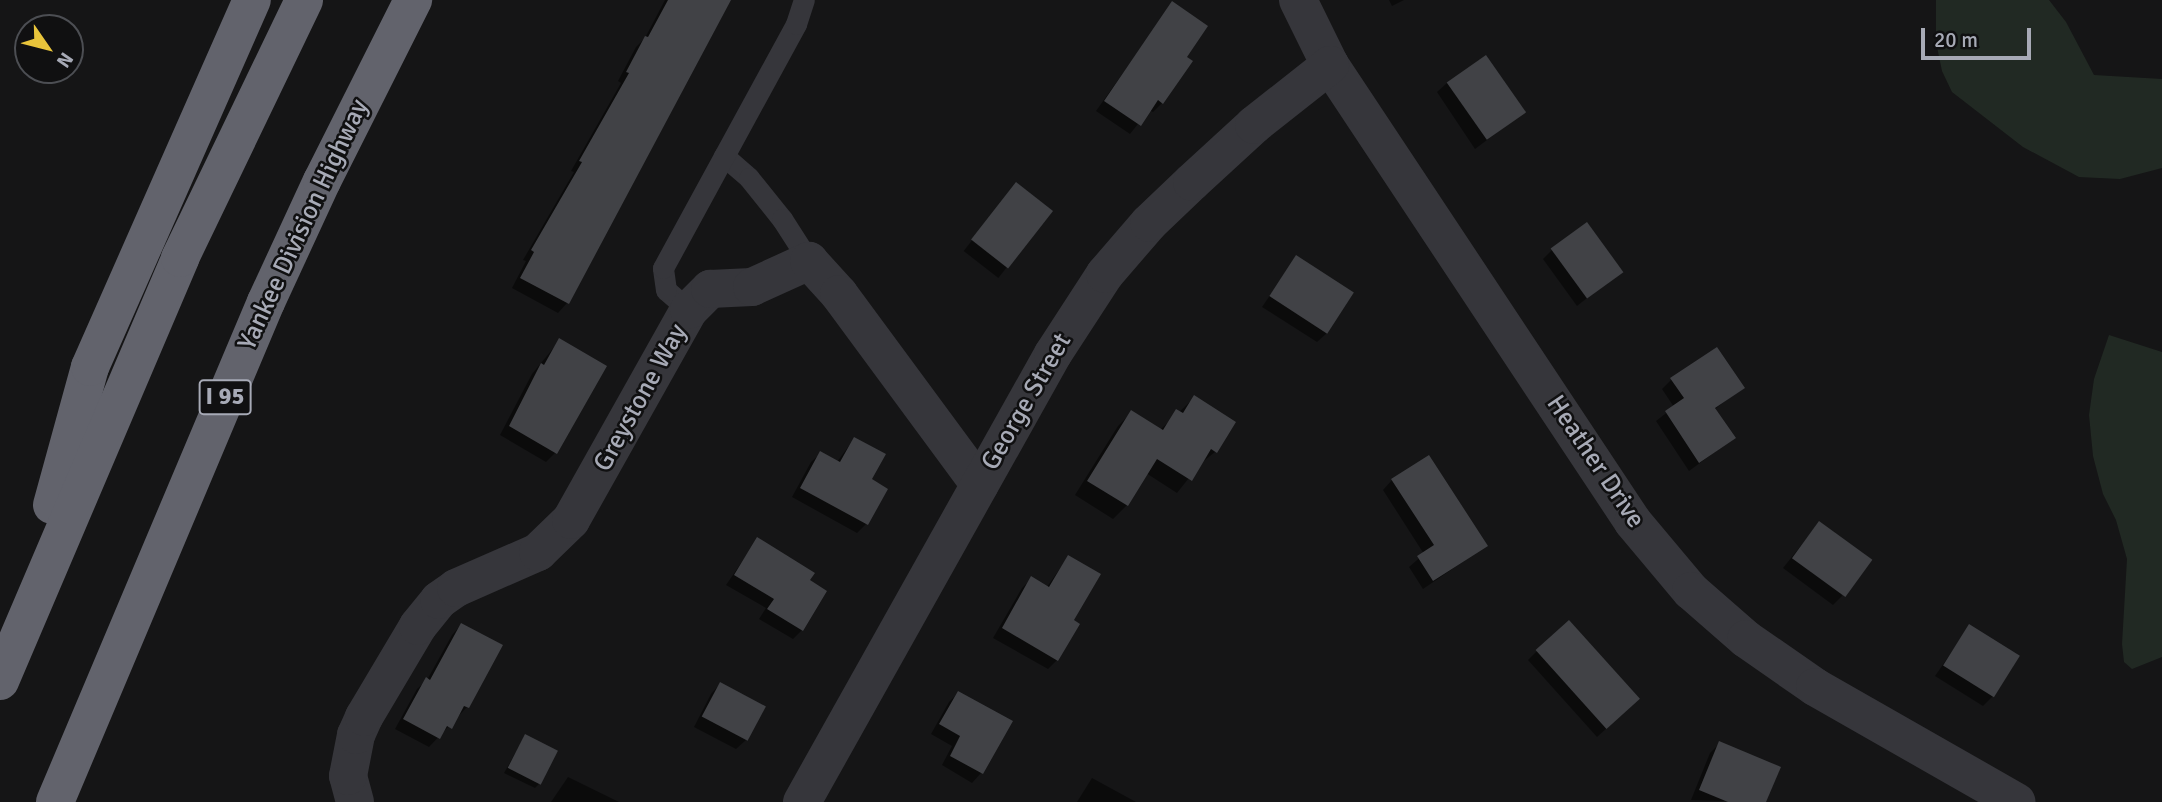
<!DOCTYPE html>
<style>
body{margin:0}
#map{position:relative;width:2162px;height:802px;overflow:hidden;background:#151516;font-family:Signika,sans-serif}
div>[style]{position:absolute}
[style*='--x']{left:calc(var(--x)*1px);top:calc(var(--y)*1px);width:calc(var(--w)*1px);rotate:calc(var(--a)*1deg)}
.green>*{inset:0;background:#212923}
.shadow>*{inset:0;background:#0007;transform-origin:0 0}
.building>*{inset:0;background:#414246;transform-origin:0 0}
.lane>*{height:21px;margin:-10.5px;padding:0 10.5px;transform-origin:10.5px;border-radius:10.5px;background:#36363b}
.street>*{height:38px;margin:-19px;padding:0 19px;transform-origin:19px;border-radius:19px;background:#36363b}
.highway>*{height:38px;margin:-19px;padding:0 19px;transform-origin:19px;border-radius:19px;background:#62636c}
span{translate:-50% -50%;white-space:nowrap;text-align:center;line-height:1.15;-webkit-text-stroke:5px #101011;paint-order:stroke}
.shield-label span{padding:2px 5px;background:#101011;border:2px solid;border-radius:5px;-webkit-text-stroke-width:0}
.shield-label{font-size:24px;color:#a7aab6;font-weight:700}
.street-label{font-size:26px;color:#a7aab6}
.north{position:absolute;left:14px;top:14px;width:70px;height:70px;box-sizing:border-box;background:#101011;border:2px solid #4c4e53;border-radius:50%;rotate:125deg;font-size:19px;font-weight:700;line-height:28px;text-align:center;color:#a7aab6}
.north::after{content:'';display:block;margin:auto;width:24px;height:32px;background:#e8c43b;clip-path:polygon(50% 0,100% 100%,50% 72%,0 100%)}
.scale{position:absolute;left:1921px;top:28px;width:110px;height:32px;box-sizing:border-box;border:4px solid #a7aab6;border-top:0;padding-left:9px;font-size:21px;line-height:24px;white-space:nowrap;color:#a7aab6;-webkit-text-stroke:5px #101011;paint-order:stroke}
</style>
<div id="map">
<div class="green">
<i style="clip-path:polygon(1936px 0,2049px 0,2066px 22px,2094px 75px,2162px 79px,2162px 168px,2120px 179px,2079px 177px,2023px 147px,1952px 92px,1942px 71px,1936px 42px)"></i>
<i style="clip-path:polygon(2109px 335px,2162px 352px,2162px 657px,2132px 669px,2124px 662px,2122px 644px,2127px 559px,2116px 520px,2103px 494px,2093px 456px,2089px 415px,2094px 379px)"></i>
</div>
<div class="shadow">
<i style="clip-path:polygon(665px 0,729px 0,567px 303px,558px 313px,512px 288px,526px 261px,523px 260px,574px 172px,571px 171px,621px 83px,618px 81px,636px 47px,645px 38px)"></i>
<i style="clip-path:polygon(1389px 0,1404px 0,1392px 6px)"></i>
<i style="clip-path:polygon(1172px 4px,1185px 57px,1162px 103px,1153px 112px,1149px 110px,1130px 134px,1096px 111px)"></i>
<i style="clip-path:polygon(1447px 83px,1523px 113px,1475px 149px,1437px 92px)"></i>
<i style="left:1016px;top:184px;width:44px;height:85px;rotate:38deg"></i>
<i style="clip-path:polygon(1552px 250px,1621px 271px,1577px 306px,1543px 259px)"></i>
<i style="clip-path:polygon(1296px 258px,1327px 333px,1317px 342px,1262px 307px)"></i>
<i style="clip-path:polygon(560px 340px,555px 453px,546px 462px,500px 435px,532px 374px)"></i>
<i style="clip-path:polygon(1671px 380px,1742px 388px,1715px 409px,1734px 438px,1689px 471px,1656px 421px,1674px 407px,1662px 389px)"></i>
<i style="clip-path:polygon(1194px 398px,1215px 452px,1200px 464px,1177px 493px,1146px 473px,1127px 505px,1113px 519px,1075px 495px,1118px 426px,1131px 413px,1160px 430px)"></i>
<i style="clip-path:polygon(854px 439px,866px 524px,857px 533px,792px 497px,811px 462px,821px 453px,837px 462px)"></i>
<i style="clip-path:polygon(1392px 480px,1486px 546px,1423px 589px,1409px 567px,1424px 554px,1383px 490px)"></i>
<i style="clip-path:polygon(1819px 523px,1842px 596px,1833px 605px,1783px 568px)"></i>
<i style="clip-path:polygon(757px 540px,808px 581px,802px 630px,793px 639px,759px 619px,766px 608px,726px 585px)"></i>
<i style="clip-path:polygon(1068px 557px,1057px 660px,1048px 669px,993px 638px,1022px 588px,1032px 578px,1047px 587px)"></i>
<i style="clip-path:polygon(461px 625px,467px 707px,429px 747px,395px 729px,417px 689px,427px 680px,452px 635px)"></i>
<i style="clip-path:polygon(1969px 627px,1993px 696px,1983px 706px,1935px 676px)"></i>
<i style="clip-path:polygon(1537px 651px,1629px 708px,1597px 737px,1528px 660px)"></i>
<i style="clip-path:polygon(720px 684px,746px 740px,736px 749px,694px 727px,711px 694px)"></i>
<i style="clip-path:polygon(958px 693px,1010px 722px,981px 773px,972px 783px,942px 765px,952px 746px,931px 734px,949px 702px)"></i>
<i style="clip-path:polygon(525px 736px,539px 784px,535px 788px,504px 773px)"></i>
<i style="clip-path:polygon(1720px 743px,1764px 802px,1691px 800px,1710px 753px)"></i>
<i style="clip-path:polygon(568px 777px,619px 802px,551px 802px)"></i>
<i style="clip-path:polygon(1092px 778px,1136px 802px,1077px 802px)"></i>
</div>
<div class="building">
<i style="clip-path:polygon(668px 0,731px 0,569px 304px,520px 278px,534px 252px,531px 250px,582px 162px,579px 161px,629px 73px,626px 72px,645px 36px,648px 37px)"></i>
<i style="clip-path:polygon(1172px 1px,1208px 26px,1187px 57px,1193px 61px,1163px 104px,1158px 100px,1141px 126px,1104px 101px)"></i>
<i style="left:1486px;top:55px;width:70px;height:48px;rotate:55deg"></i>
<i style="left:1016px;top:182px;width:47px;height:73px;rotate:38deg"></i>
<i style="left:1587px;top:222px;width:62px;height:45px;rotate:54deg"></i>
<i style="left:1296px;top:255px;width:69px;height:49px;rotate:33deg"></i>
<i style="clip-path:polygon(559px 338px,607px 366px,557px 454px,509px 426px,541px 363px,544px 365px)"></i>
<i style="clip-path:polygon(1717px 347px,1745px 388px,1715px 408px,1736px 438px,1699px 463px,1665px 411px,1684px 398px,1670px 378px)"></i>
<i style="clip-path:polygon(1194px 395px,1236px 422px,1217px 453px,1211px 449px,1192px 481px,1157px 459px,1128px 506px,1087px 481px,1131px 410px,1163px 430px,1176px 409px,1183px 413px)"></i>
<i style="clip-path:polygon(854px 437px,886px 454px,872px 479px,888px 489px,868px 525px,800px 488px,820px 451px,840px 462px)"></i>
<i style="clip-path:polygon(1429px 455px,1488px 546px,1433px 581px,1417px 556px,1434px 545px,1391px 479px)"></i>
<i style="left:1819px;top:521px;width:66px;height:46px;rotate:36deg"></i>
<i style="clip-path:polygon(757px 537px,815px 573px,810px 580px,827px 591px,803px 631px,767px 609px,774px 599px,734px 575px)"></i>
<i style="clip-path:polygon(1068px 555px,1101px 574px,1074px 620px,1080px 624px,1058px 661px,1002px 628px,1031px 576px,1049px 587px)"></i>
<i style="left:1569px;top:620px;width:106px;height:45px;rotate:48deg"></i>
<i style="clip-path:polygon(461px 623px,503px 645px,469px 708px,464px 706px,452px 729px,447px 726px,440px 739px,403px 719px,426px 677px,430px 680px)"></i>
<i style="left:1969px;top:624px;width:60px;height:49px;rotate:32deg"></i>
<i style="left:720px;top:682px;width:52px;height:39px;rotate:28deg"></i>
<i style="clip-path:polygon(958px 691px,1013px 721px,983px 774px,950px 756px,960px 736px,939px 724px)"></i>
<i style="left:525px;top:734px;width:37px;height:38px;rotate:27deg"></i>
<i style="clip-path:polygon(1719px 741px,1781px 767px,1766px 802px,1728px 802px,1699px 790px)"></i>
</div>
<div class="lane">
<i style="--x:724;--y:156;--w:33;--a:41"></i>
<i style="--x:749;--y:178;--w:53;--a:51.2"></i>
<i style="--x:782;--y:219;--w:50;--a:57.3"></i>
<i style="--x:689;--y:310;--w:30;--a:-139"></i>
<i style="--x:666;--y:290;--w:22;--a:-98"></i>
<i style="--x:663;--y:268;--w:278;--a:-61.4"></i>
<i style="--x:796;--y:24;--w:25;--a:-72"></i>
</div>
<div class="street">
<i style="--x:1298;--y:0;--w:72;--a:63.8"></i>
<i style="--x:1330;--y:65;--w:548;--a:56.45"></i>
<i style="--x:1633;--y:522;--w:90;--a:50"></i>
<i style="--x:1691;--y:591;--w:73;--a:41.1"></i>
<i style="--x:1746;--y:639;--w:84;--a:34.8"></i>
<i style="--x:1815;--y:687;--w:232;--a:29.7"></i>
<i style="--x:355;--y:802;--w:27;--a:-105"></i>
<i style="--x:348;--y:776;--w:42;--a:-79"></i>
<i style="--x:356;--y:735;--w:20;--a:-66"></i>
<i style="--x:364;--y:717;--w:106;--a:-59.3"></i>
<i style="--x:418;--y:626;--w:33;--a:-51"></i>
<i style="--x:439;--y:600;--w:21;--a:-35"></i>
<i style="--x:456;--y:588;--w:90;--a:-23.7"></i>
<i style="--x:538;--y:552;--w:46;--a:-44.1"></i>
<i style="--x:571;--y:520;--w:241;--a:-60.7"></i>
<i style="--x:689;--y:310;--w:30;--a:-45"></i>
<i style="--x:710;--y:289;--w:42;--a:-2.7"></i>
<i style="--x:752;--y:287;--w:63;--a:-24.5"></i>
<i style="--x:809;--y:261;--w:45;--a:47.7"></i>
<i style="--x:839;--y:294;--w:237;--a:53.6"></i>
<i style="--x:802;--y:802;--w:514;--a:-60.74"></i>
<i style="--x:1053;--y:354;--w:95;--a:-57"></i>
<i style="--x:1105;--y:274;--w:67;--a:-49.2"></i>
<i style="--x:1149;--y:223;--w:59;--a:-43.6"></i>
<i style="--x:1192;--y:182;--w:84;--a:-42.6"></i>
<i style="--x:1254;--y:125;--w:97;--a:-38.3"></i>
</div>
<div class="highway">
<i style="--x:52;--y:505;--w:143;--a:-74.6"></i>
<i style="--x:90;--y:367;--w:401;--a:-66.2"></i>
<i style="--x:0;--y:681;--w:460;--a:-66.9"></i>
<i style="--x:180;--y:258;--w:286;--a:-64.3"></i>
<i style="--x:55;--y:802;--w:543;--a:-67.12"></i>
<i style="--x:266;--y:302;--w:133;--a:-65.2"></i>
<i style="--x:322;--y:181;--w:203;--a:-63.3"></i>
</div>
<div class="shield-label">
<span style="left:225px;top:397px">I 95</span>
</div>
<div class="street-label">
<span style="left:304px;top:225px;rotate:-65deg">Yankee Division Highway</span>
<span style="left:641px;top:398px;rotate:-61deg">Greystone Way</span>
<span style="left:1027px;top:402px;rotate:-60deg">George Street</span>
<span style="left:1595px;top:462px;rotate:56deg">Heather Drive</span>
</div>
<div class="north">N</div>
<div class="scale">20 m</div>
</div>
